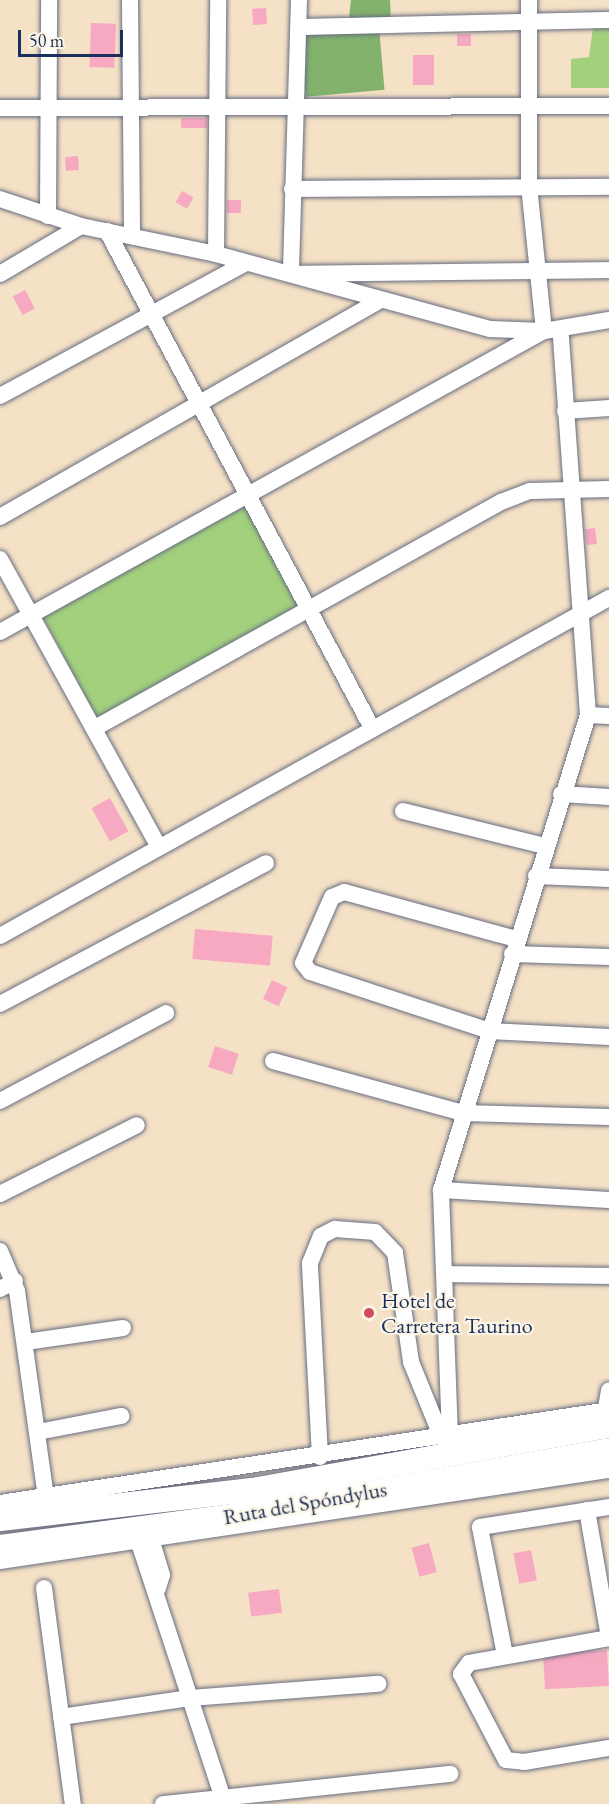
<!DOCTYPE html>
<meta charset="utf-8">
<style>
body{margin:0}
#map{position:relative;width:609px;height:1804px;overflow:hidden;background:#f5e1c5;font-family:"EB Garamond",serif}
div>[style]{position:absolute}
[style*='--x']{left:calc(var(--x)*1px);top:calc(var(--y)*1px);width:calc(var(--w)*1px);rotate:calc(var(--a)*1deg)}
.green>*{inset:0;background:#a3d07d;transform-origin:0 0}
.forest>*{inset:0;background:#82b26c;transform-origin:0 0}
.building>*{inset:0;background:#f7a9c2;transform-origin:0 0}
.roads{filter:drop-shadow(0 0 2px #676d82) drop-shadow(0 0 2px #676d82)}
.minor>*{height:16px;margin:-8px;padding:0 8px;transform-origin:8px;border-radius:8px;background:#fff}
.highway>*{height:24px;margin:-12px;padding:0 12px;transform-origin:12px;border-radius:12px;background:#fff}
.dots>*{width:16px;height:16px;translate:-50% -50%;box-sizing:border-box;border:3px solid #fcf5e5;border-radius:50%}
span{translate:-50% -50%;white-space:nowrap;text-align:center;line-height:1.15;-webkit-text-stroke:4.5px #fcf5e5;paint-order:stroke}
.poi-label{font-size:22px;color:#1b2f5e}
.left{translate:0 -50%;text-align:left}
.street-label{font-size:22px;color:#1b2f5e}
.scale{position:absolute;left:18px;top:30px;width:105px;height:27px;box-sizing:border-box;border:3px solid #1b2f5e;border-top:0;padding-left:8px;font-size:18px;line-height:21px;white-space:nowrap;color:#1b2f5e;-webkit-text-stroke:4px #fcf5e5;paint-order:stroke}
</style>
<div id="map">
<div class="green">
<i style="clip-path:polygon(593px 27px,609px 27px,609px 88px,571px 88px,571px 59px,589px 57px)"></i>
<i style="left:249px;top:504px;width:119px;height:235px;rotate:62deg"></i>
</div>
<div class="forest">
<i style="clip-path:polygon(351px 0,390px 0,391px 20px,349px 18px)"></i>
<i style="left:379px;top:27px;width:63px;height:79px;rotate:85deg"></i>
</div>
<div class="building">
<i style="left:266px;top:8px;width:16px;height:14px;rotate:86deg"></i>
<i style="left:91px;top:23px;width:25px;height:44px;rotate:2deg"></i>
<i style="left:457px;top:34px;width:14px;height:12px"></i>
<i style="left:413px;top:55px;width:21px;height:30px"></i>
<i style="left:181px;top:118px;width:26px;height:10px"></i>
<i style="left:78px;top:156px;width:14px;height:13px;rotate:86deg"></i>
<i style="left:182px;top:191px;width:13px;height:13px;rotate:29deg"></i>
<i style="left:227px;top:200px;width:14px;height:13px"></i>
<i style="left:25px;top:290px;width:21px;height:14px;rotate:62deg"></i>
<i style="left:595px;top:528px;width:16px;height:10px;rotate:83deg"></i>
<i style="left:110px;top:798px;width:38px;height:21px;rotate:61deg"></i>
<i style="left:195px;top:929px;width:78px;height:30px;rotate:5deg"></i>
<i style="left:272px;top:980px;width:17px;height:21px;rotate:25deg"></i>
<i style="left:215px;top:1046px;width:25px;height:22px;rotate:18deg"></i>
<i style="left:429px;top:1543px;width:30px;height:18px;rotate:75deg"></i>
<i style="left:531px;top:1550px;width:31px;height:18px;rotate:79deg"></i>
<i style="left:279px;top:1589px;width:24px;height:31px;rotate:83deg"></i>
<i style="left:607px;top:1650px;width:36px;height:64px;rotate:87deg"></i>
</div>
<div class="roads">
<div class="minor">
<i style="--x:130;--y:0;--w:236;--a:89.5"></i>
<i style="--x:299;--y:0;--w:274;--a:91.7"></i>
<i style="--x:291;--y:274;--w:318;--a:-0.7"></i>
<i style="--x:299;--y:27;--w:310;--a:-1.3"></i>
<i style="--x:0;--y:108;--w:609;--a:-0.19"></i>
<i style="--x:292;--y:189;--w:317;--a:-0.4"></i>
<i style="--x:0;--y:199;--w:85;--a:18.4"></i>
<i style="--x:81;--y:226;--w:138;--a:11.7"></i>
<i style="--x:216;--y:254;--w:284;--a:15.3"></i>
<i style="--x:490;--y:329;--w:54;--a:2.1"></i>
<i style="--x:544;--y:331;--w:66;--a:-9.6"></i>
<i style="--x:48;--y:216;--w:216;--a:-89.7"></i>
<i style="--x:107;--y:231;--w:563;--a:61.93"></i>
<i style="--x:216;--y:254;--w:254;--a:-89.5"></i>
<i style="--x:0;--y:274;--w:94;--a:-30.7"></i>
<i style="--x:0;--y:396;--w:277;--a:-28.4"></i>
<i style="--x:565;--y:411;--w:44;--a:-3.9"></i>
<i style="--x:0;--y:517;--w:438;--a:-29.7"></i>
<i style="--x:0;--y:559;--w:327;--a:61.1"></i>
<i style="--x:0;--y:632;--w:622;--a:-28.96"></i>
<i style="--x:544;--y:331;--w:146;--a:-95.9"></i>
<i style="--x:529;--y:186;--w:186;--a:-90"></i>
<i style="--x:588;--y:715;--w:21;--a:3"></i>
<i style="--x:95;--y:728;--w:465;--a:-29.1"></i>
<i style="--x:501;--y:502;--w:31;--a:-21"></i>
<i style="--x:530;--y:491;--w:79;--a:-1.5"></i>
<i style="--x:561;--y:794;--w:48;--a:3.6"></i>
<i style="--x:403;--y:811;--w:145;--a:13.9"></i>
<i style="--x:536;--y:876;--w:73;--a:2.4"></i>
<i style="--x:0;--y:936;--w:697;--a:-29.03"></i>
<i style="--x:516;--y:939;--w:178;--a:-164.7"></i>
<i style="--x:344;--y:892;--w:13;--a:157"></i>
<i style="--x:332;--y:897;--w:72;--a:113.7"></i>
<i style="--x:303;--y:963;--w:11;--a:52"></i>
<i style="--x:310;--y:972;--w:188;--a:18.2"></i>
<i style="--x:489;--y:1031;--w:120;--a:2.9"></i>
<i style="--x:512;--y:954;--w:97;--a:1.8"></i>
<i style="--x:0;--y:1004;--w:301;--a:-27.9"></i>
<i style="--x:273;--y:1061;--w:197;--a:15.3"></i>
<i style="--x:463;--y:1113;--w:146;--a:1.6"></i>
<i style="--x:0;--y:1101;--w:188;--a:-27.9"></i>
<i style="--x:441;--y:1190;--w:168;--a:3.4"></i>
<i style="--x:0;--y:1194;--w:153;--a:-26.7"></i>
<i style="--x:0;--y:1251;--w:43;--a:67"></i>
<i style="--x:17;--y:1291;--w:208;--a:82"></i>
<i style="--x:445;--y:1274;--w:164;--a:0.7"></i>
<i style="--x:0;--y:1289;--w:17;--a:-28"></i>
<i style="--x:26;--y:1342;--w:98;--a:-8.2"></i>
<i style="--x:604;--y:1419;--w:29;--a:-80"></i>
<i style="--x:38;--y:1432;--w:85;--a:-10.9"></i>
<i style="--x:450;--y:1437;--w:247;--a:-92.1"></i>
<i style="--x:441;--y:1190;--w:497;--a:-72.8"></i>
<i style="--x:588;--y:715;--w:387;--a:-94.1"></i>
<i style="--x:320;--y:1457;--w:194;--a:-93"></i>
<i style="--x:310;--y:1263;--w:29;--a:-68"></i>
<i style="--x:321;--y:1236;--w:16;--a:-27"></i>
<i style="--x:335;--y:1229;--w:40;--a:4.3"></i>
<i style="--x:375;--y:1232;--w:29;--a:46"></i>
<i style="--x:395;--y:1253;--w:110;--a:81.6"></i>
<i style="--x:411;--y:1362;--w:82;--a:67.8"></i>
<i style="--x:0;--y:1503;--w:616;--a:-8.68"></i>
<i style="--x:587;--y:1510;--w:130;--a:80.2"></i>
<i style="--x:149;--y:1532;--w:45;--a:73.2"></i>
<i style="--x:162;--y:1575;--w:14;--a:107"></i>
<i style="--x:143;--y:1535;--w:9;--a:117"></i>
<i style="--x:139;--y:1543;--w:275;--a:71.8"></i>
<i style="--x:0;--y:1561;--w:616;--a:-8.5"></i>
<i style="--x:44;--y:1588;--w:218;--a:82.4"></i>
<i style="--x:609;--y:1638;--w:142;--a:169.9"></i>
<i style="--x:469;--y:1663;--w:14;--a:126"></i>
<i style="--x:461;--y:1674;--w:97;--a:62.4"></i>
<i style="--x:506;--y:1760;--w:18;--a:6"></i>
<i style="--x:524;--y:1762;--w:86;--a:-9.4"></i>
<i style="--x:505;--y:1655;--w:130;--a:-101.1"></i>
<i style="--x:480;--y:1527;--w:131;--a:-8.8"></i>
<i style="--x:61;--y:1717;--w:130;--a:-8.4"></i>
<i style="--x:190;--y:1698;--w:189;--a:-4.3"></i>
<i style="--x:163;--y:1804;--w:289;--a:-6"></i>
</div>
<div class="highway">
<i style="--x:0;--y:1519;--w:260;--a:-6.6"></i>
<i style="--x:258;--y:1489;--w:357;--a:-10.2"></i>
<i style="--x:0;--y:1547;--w:264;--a:-7.6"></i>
<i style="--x:262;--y:1512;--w:352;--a:-10.1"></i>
</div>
</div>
<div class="dots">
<i style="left:369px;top:1313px;background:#d1495b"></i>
</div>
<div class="poi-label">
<span class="left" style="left:381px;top:1313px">Hotel de<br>Carretera Taurino</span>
</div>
<div class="street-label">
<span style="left:305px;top:1503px;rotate:-10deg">Ruta del Spóndylus</span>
</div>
<div class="scale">50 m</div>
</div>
